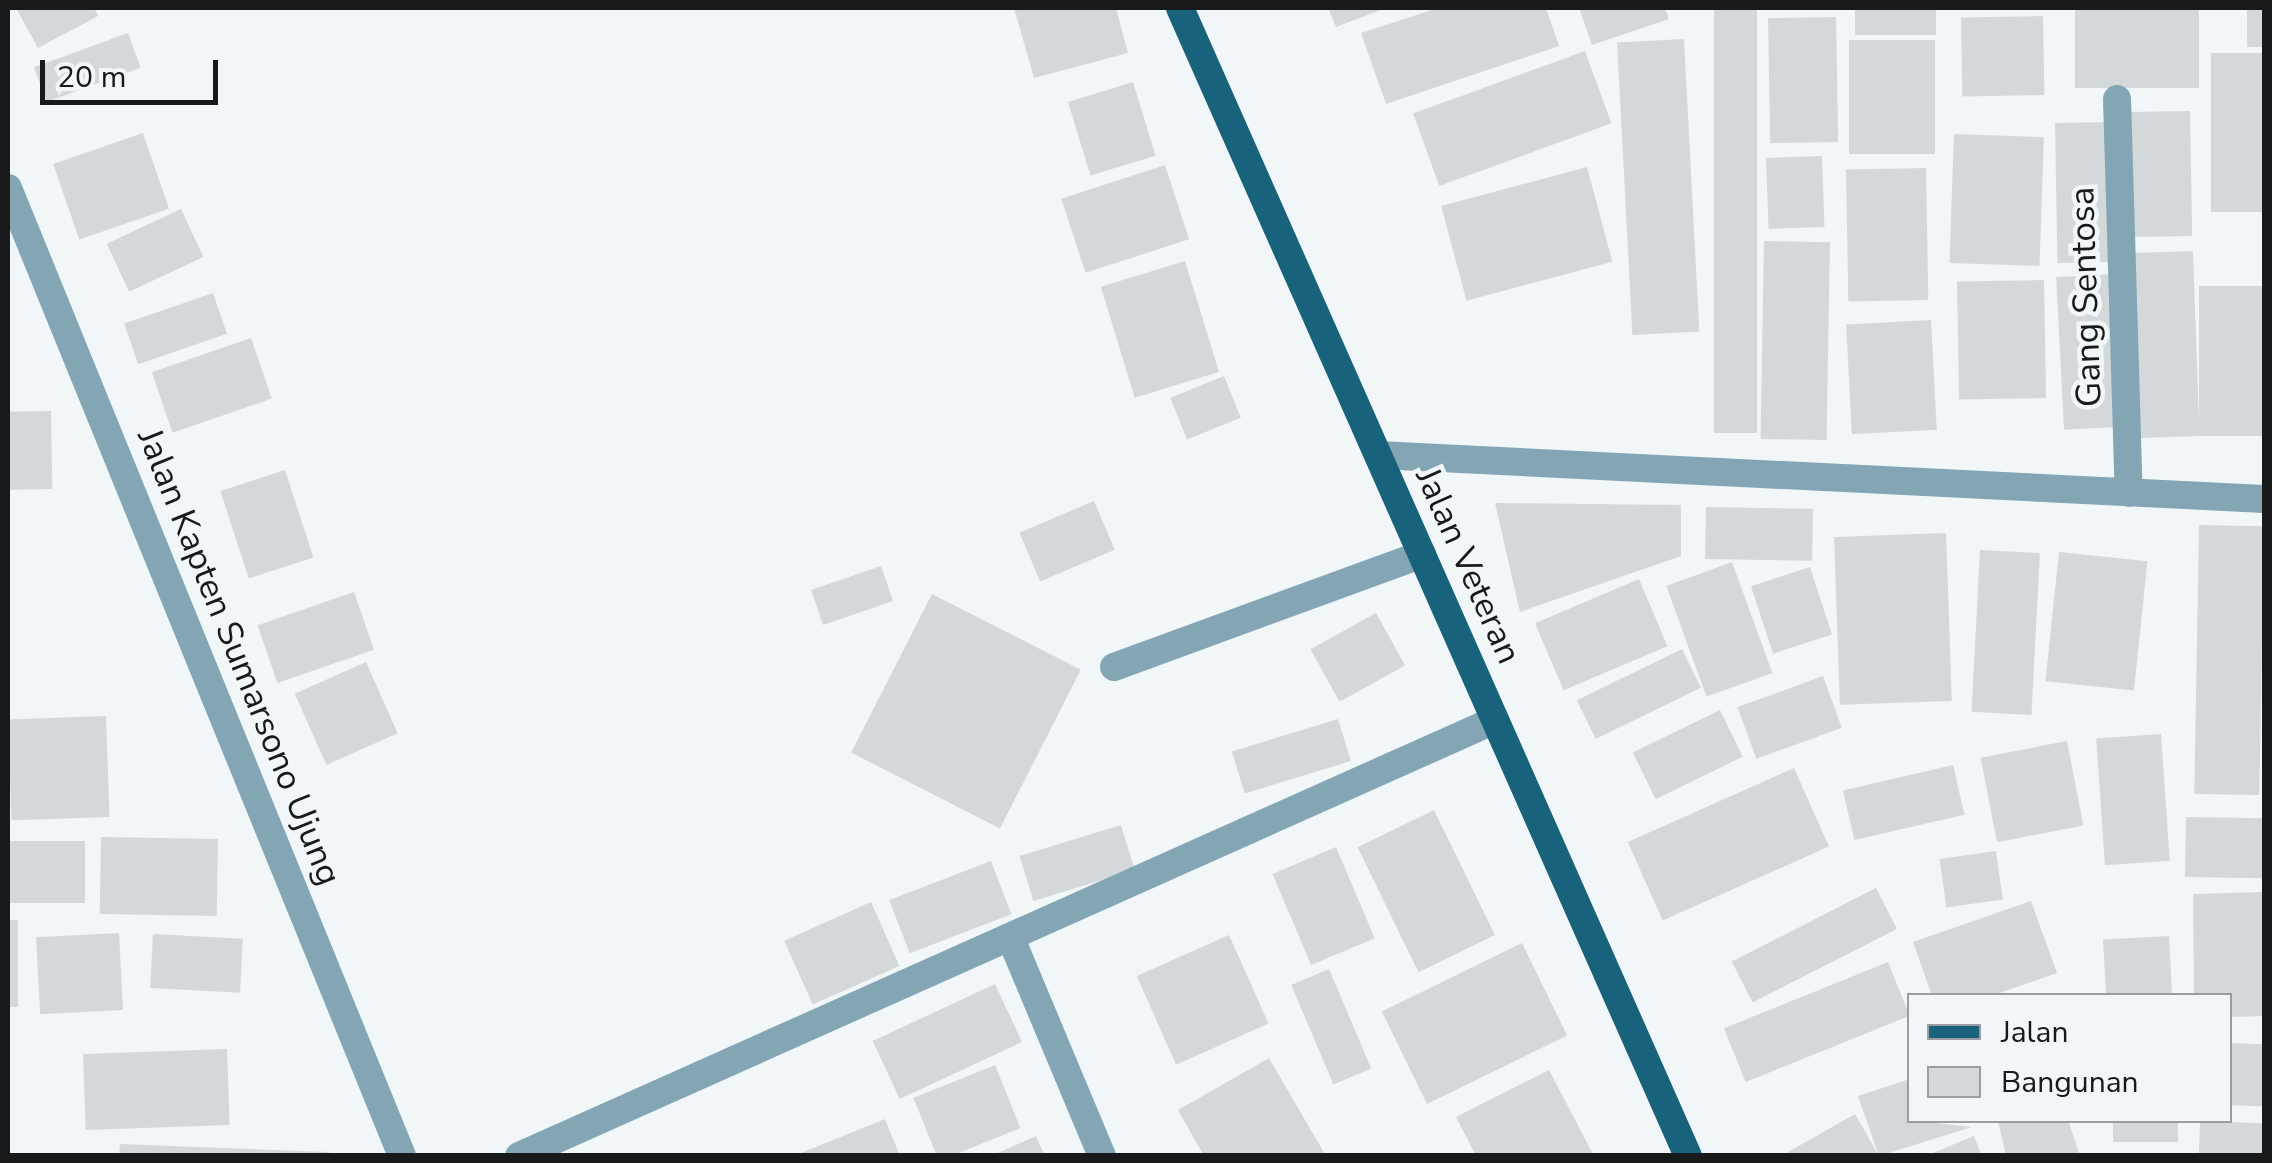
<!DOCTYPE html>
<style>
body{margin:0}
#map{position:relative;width:2272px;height:1163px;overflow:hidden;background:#f1f7f9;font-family:"Nunito Sans",sans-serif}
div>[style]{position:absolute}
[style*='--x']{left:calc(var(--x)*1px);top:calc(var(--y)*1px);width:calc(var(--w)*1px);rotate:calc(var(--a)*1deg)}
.building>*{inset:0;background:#d3d9db;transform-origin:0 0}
.service>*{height:28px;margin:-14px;padding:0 14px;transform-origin:14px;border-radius:14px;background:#84a6b4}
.minor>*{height:28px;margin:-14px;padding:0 14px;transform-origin:14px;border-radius:14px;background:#84a6b4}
.primary>*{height:28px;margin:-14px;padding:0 14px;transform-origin:14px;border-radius:14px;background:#18637b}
span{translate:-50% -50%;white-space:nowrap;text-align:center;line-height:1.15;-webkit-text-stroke:9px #f1f7f9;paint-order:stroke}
.street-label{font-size:35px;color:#17191a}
.frame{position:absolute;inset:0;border:10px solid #17191a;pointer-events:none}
.legend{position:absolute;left:1907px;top:993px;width:325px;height:130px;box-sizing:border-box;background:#f1f7f9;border:2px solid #9a9ea0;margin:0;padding:12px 18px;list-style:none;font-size:30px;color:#17191a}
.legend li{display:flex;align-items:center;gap:20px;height:50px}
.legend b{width:50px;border:2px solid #9a9ea0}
.scale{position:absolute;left:40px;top:60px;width:178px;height:45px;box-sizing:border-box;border:5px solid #17191a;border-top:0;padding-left:12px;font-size:30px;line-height:35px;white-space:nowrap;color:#17191a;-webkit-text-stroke:8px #f1f7f9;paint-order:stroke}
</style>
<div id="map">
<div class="building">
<i style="clip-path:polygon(16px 8px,94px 8px,98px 16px,38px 48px)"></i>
<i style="clip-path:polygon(1014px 8px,1116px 8px,1128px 53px,1034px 78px)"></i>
<i style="clip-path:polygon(1328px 8px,1386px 8px,1336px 27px)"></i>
<i style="clip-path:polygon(1438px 8px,1546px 8px,1559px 46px,1386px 104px,1361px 33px)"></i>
<i style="clip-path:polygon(1579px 8px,1665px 8px,1669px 19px,1592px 45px)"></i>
<i style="left:1714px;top:8px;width:43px;height:425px"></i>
<i style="left:1855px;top:8px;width:81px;height:27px"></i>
<i style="left:2075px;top:8px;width:124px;height:80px"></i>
<i style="left:2247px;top:8px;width:17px;height:39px"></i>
<i style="left:2043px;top:16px;width:79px;height:82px;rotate:89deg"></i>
<i style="left:1836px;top:17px;width:125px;height:68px;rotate:89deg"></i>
<i style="left:128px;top:33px;width:37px;height:100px;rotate:70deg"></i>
<i style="left:1684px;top:39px;width:293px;height:67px;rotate:87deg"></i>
<i style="left:1935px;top:40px;width:114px;height:86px;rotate:90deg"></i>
<i style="left:1585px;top:51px;width:77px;height:183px;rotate:70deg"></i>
<i style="left:2264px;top:53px;width:159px;height:53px;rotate:90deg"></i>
<i style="left:1133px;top:82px;width:77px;height:68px;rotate:73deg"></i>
<i style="left:2190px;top:111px;width:125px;height:62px;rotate:89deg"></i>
<i style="left:2109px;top:122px;width:140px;height:54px;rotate:89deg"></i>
<i style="left:143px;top:133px;width:80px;height:95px;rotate:71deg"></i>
<i style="left:1954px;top:134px;width:90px;height:129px;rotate:2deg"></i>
<i style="left:1822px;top:156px;width:71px;height:56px;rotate:88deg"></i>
<i style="left:1165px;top:165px;width:78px;height:109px;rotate:72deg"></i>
<i style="left:1587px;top:167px;width:98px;height:151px;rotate:75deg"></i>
<i style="left:1926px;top:168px;width:132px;height:80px;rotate:89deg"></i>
<i style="left:181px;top:209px;width:53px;height:82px;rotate:65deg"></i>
<i style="left:1764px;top:241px;width:66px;height:198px;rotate:1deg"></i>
<i style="left:2193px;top:251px;width:185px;height:66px;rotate:88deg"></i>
<i style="left:1185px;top:261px;width:116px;height:88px;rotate:73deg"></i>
<i style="left:2113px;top:274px;width:153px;height:57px;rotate:87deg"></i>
<i style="left:2044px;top:280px;width:118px;height:87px;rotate:89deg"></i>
<i style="left:2264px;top:286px;width:150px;height:65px;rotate:90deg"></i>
<i style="left:213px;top:293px;width:43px;height:94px;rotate:71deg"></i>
<i style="left:1931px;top:320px;width:110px;height:85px;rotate:87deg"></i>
<i style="left:251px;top:338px;width:64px;height:105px;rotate:71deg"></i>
<i style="left:1224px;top:376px;width:45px;height:58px;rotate:68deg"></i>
<i style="left:51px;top:411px;width:78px;height:43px;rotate:89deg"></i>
<i style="left:285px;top:470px;width:92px;height:68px;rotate:72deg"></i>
<i style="left:1094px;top:501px;width:53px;height:81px;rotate:67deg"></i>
<i style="clip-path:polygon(1495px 503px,1681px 505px,1681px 556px,1520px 612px)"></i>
<i style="left:1706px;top:507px;width:107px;height:52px;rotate:1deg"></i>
<i style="left:2199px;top:525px;width:65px;height:269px;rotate:1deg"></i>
<i style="left:1946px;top:533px;width:168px;height:112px;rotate:88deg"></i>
<i style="left:1980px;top:550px;width:60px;height:162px;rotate:3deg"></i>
<i style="left:2059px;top:552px;width:89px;height:130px;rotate:6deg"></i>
<i style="left:1732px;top:562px;width:118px;height:70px;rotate:70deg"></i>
<i style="left:881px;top:566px;width:37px;height:74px;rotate:71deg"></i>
<i style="left:1810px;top:567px;width:71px;height:62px;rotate:72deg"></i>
<i style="left:1639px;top:579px;width:73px;height:113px;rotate:67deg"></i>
<i style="left:354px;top:592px;width:61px;height:102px;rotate:71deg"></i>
<i style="left:932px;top:594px;width:167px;height:178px;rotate:27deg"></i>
<i style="left:1376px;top:613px;width:60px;height:75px;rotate:61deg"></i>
<i style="left:1682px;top:649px;width:43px;height:117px;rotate:64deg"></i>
<i style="left:366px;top:662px;width:78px;height:78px;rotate:66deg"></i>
<i style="left:1823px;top:676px;width:55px;height:91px;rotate:70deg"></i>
<i style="left:1720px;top:710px;width:52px;height:97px;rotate:64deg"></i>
<i style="left:106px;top:716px;width:101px;height:98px;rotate:88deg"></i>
<i style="left:1338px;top:719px;width:44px;height:111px;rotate:73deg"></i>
<i style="left:2161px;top:734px;width:127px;height:65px;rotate:86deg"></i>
<i style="left:2067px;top:741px;width:86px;height:88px;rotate:79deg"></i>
<i style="left:1953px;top:765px;width:51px;height:113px;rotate:77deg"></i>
<i style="left:1794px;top:768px;width:86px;height:182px;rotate:66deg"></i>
<i style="left:1434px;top:810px;width:139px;height:85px;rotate:64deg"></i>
<i style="left:2186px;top:817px;width:78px;height:60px;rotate:1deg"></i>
<i style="left:1121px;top:825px;width:47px;height:106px;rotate:73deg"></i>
<i style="left:101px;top:837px;width:117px;height:77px;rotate:1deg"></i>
<i style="left:8px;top:841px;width:77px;height:62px"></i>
<i style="left:1336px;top:847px;width:99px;height:69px;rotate:67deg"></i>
<i style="left:1996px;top:851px;width:49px;height:57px;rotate:82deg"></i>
<i style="left:991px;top:861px;width:57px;height:109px;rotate:69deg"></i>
<i style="left:1876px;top:888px;width:46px;height:162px;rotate:63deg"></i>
<i style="clip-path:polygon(2264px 892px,2264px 1016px,2230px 1017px,2230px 996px,2194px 996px,2193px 894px)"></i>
<i style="clip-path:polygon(2031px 901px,2057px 973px,1991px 996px,1932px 996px,1913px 942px)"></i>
<i style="left:871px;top:902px;width:70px;height:95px;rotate:66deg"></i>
<i style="left:8px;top:920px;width:10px;height:87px"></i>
<i style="left:119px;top:933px;width:77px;height:83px;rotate:87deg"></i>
<i style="left:153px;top:934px;width:90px;height:54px;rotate:3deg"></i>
<i style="left:1229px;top:935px;width:97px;height:101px;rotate:66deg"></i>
<i style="left:2169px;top:936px;width:60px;height:66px;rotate:87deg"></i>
<i style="left:1522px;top:943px;width:103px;height:156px;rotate:64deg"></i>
<i style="left:1888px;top:962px;width:58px;height:177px;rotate:68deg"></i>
<i style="left:1329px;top:969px;width:108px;height:41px;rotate:67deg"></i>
<i style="left:995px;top:984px;width:64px;height:135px;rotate:65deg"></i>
<i style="left:2230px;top:1043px;width:34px;height:62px;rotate:2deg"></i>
<i style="left:227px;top:1049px;width:76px;height:144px;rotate:88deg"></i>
<i style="clip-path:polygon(1269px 1058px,1326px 1156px,1204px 1156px,1178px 1110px)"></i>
<i style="left:995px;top:1065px;width:68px;height:88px;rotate:68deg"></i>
<i style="clip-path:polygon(1549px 1070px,1594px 1156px,1476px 1156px,1456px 1117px)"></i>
<i style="clip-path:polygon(1910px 1079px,1910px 1120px,1972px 1127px,1879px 1156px,1858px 1096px)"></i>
<i style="clip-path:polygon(1855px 1114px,1879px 1156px,1781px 1156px)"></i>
<i style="clip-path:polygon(885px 1119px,900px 1156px,796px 1156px,796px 1155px)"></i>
<i style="clip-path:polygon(1998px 1120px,2068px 1120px,2080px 1156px,2006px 1156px)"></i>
<i style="left:2113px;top:1120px;width:65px;height:22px"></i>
<i style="left:2200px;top:1121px;width:64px;height:35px;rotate:2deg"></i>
<i style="clip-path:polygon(1036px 1136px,1045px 1156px,991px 1156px)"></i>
<i style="clip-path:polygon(1974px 1136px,1982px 1156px,1928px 1156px,1928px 1155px)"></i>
<i style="clip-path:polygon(120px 1144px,329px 1152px,329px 1156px,119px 1156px)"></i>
</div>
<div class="service">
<i style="--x:1114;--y:667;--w:328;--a:-20.1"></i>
</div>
<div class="minor">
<i style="--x:2117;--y:99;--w:394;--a:88.3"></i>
<i style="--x:8;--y:188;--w:1045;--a:67.85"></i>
<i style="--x:1378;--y:455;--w:887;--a:2.84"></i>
<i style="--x:1012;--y:941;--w:233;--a:67.3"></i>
<i style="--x:519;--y:1156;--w:1069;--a:-24.07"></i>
</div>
<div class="primary">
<i style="--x:1180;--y:8;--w:1255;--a:66.13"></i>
</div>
<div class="street-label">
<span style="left:2086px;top:297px;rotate:-92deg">Gang Sentosa</span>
<span style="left:1468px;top:566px;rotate:66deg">Jalan Veteran</span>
<span style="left:239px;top:657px;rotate:68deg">Jalan Kapten Sumarsono Ujung</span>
</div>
<div class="frame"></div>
<ul class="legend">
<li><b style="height:12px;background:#18637b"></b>Jalan</li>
<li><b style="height:28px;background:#d3d9db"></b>Bangunan</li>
</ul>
<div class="scale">20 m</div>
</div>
